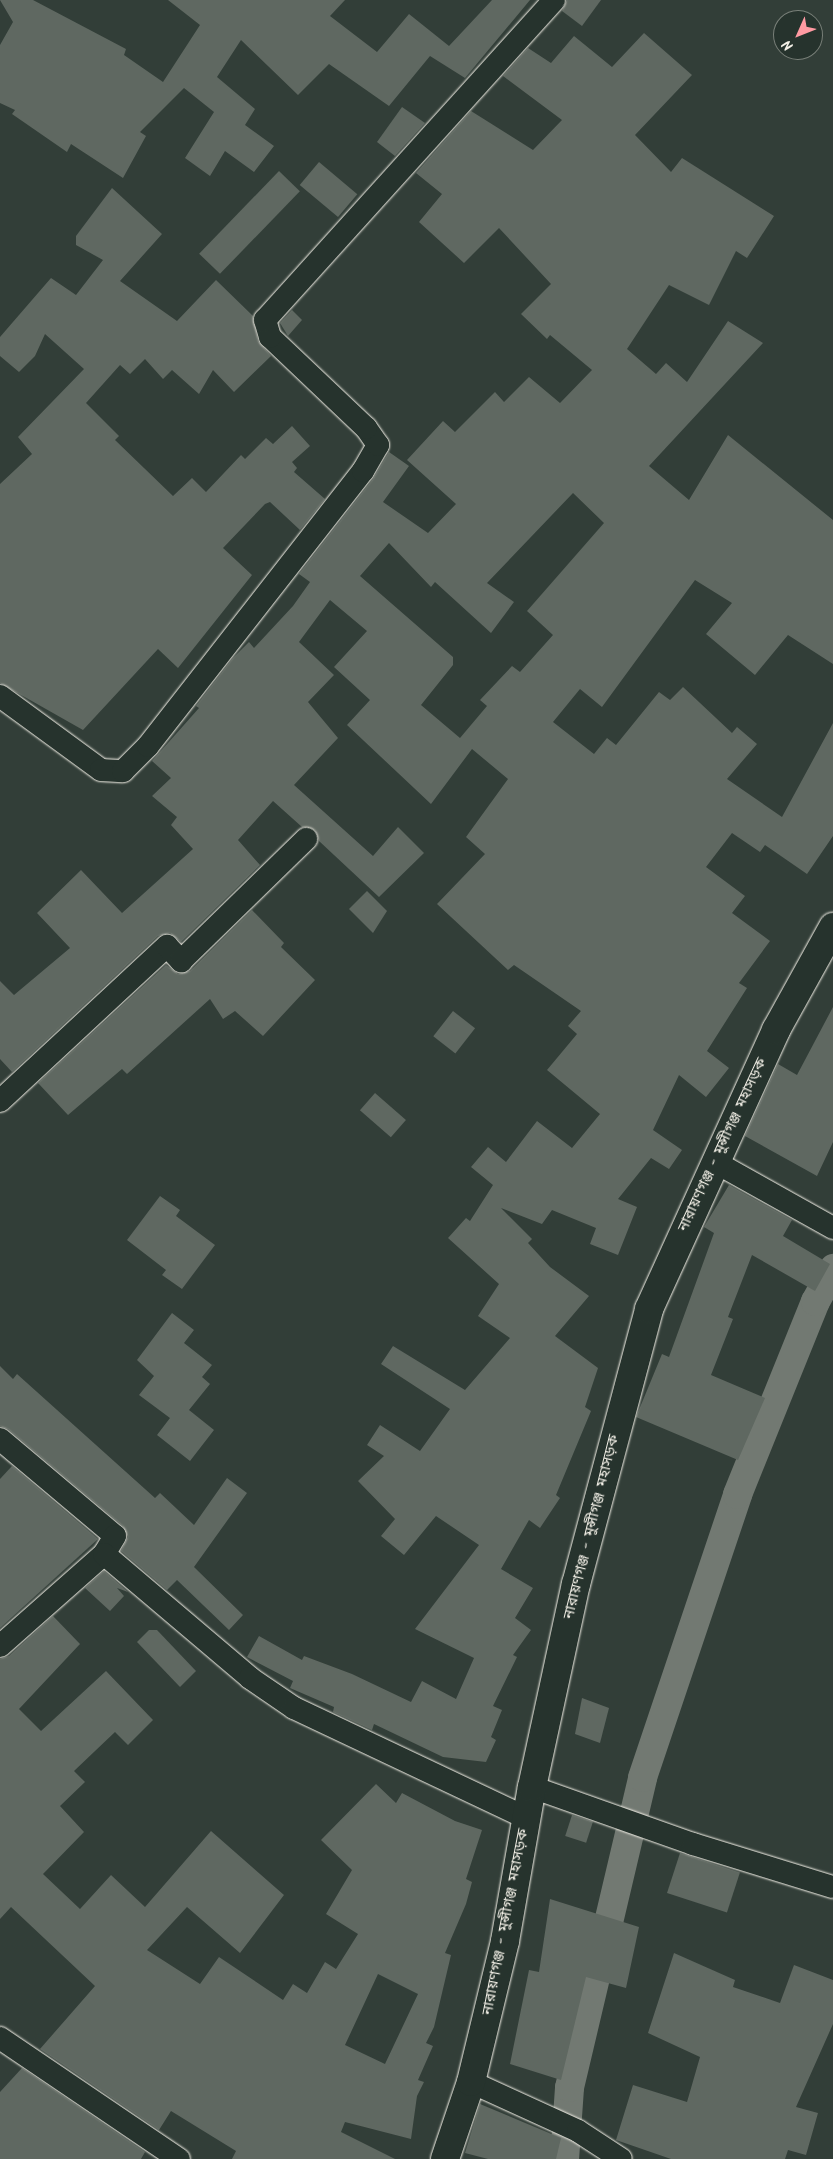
<!DOCTYPE html>
<meta charset="utf-8">
<style>
body{margin:0}
#map{position:relative;width:833px;height:2159px;overflow:hidden;background:#323e38;font-family:Kalam,"Noto Sans Bengali",sans-serif}
div>[style]{position:absolute}
[style*='--x']{left:calc(var(--x)*1px);top:calc(var(--y)*1px);width:calc(var(--w)*1px);rotate:calc(var(--a)*1deg)}
.canal>*{height:29px;margin:-14.5px;padding:0 14.5px;transform-origin:14.5px;border-radius:14.5px;background:#727972}
.building>*{inset:0;background:#5f6861;transform-origin:0 0}
.roads{filter:drop-shadow(0 0 1px #f4f1e8) drop-shadow(0 0 1px #f4f1e8)}
.minor>*{height:22px;margin:-11px;padding:0 11px;transform-origin:11px;border-radius:11px;background:#26332d}
.primary>*{height:28px;margin:-14px;padding:0 14px;transform-origin:14px;border-radius:14px;background:#26332d}
span{translate:-50% -50%;white-space:nowrap;text-align:center;line-height:1.15;-webkit-text-stroke:4px #26332d;paint-order:stroke}
.street-label{font-size:15px;color:#f4f1e8}
.north{position:absolute;left:773px;top:10px;width:50px;height:50px;box-sizing:border-box;background:#26332d;border:1px solid #787f78;border-radius:50%;rotate:226deg;font-size:14px;font-weight:700;line-height:20px;text-align:center;color:#f4f1e8}
.north::after{content:'';display:block;margin:auto;width:18px;height:22px;background:#ff9aa2;clip-path:polygon(50% 0,100% 100%,50% 72%,0 100%)}
</style>
<div id="map">
<div class="canal">
<i style="--x:564;--y:2159;--w:72;--a:-86"></i>
<i style="--x:569;--y:2087;--w:318;--a:-76.7"></i>
<i style="--x:642;--y:1777;--w:299;--a:-71.4"></i>
<i style="--x:737;--y:1494;--w:208;--a:-68"></i>
<i style="--x:815;--y:1301;--w:38;--a:-61"></i>
</div>
<div class="building">
<i style="clip-path:polygon(0 0,33px 0,126px 49px,124px 55px,163px 82px,200px 25px,168px 0,345px 0,330px 16px,377px 52px,409px 14px,449px 46px,492px 0,530px 0,465px 78px,430px 56px,389px 106px,329px 64px,298px 95px,241px 40px,217px 77px,255px 109px,245px 125px,274px 146px,254px 172px,225px 151px,210px 176px,185px 158px,214px 112px,184px 88px,140px 132px,146px 136px,123px 178px,71px 144px,67px 152px,12px 114px,15px 110px,0 103px,0 45px,13px 22px)"></i>
<i style="clip-path:polygon(567px 0,601px 0,582px 26px,562px 11px)"></i>
<i style="clip-path:polygon(evenodd,644px 33px,692px 75px,635px 135px,671px 172px,682px 158px,774px 216px,747px 258px,736px 251px,709px 305px,669px 285px,627px 349px,656px 374px,666px 363px,687px 382px,728px 321px,763px 343px,649px 466px,689px 500px,728px 435px,833px 520px,833px 664px,788px 635px,755px 675px,706px 634px,732px 603px,695px 580px,602px 707px,580px 689px,553px 722px,594px 754px,607px 738px,616px 745px,659px 692px,670px 700px,683px 687px,732px 733px,737px 727px,757px 744px,727px 779px,782px 817px,833px 723px,833px 836px,807px 874px,765px 845px,760px 852px,732px 833px,706px 867px,745px 896px,732px 913px,770px 941px,739px 983px,747px 988px,707px 1051px,729px 1068px,706px 1097px,679px 1075px,653px 1130px,682px 1150px,669px 1169px,651px 1158px,618px 1199px,637px 1207px,618px 1255px,590px 1244px,596px 1228px,552px 1210px,542px 1224px,501px 1208px,532px 1239px,528px 1243px,550px 1267px,589px 1296px,555px 1336px,598px 1368px,585px 1407px,591px 1411px,556px 1495px,560px 1498px,540px 1528px,529px 1520px,501px 1569px,533px 1588px,515px 1618px,531px 1630px,513px 1655px,517px 1657px,493px 1706px,502px 1710px,491px 1737px,496px 1740px,486px 1762px,443px 1757px,374px 1724px,372px 1730px,333px 1712px,334px 1707px,290px 1688px,293px 1681px,247px 1657px,259px 1636px,302px 1660px,304px 1656px,352px 1674px,411px 1702px,422px 1681px,456px 1699px,474px 1658px,415px 1629px,479px 1545px,436px 1516px,404px 1555px,381px 1536px,395px 1519px,358px 1481px,384px 1456px,367px 1445px,380px 1425px,420px 1451px,450px 1409px,381px 1364px,393px 1346px,465px 1390px,510px 1338px,478px 1316px,499px 1284px,448px 1238px,466px 1218px,470px 1221px,493px 1185px,471px 1167px,488px 1147px,506px 1162px,537px 1121px,572px 1148px,600px 1114px,547px 1070px,577px 1034px,568px 1026px,581px 1011px,514px 965px,508px 970px,437px 904px,485px 854px,466px 837px,508px 779px,472px 749px,431px 804px,347px 725px,370px 700px,334px 667px,367px 631px,330px 600px,299px 642px,334px 675px,308px 702px,338px 738px,294px 785px,373px 856px,398px 827px,424px 853px,379px 897px,319px 841px,315px 830px,302px 827px,273px 801px,238px 840px,260px 865px,181px 942px,170px 933px,158px 936px,12px 1072px,0 1059px,0 981px,14px 995px,70px 948px,37px 913px,81px 870px,122px 913px,193px 849px,171px 825px,177px 817px,152px 796px,171px 778px,152px 761px,199px 708px,196px 706px,233px 658px,249px 642px,254px 648px,293px 606px,310px 582px,299px 574px,373px 479px,389px 452px,409px 466px,383px 502px,428px 533px,456px 504px,407px 460px,443px 421px,455px 432px,495px 392px,504px 402px,529px 377px,560px 403px,592px 370px,550px 335px,547px 339px,521px 314px,551px 284px,499px 228px,464px 263px,419px 222px,442px 194px,416px 173px,471px 111px,533px 150px,562px 120px,503px 76px,528px 48px,551px 63px,574px 36px,612px 67px,644px 33px,573px 493px,604px 523px,527px 611px,553px 635px,520px 672px,512px 666px,480px 700px,487px 706px,460px 738px,421px 705px,453px 665px,453px 657px,360px 576px,389px 543px,431px 587px,435px 582px,491px 633px,514px 602px,487px 583px,573px 493px)"></i>
<i style="clip-path:polygon(402px 107px,425px 123px,395px 156px,377px 142px)"></i>
<i style="left:319px;top:162px;width:50px;height:30px;rotate:40deg"></i>
<i style="left:279px;top:171px;width:29px;height:115px;rotate:44deg"></i>
<i style="clip-path:polygon(112px 188px,162px 234px,120px 281px,177px 321px,216px 280px,253px 316px,258px 341px,271px 356px,234px 392px,213px 370px,199px 394px,172px 370px,163px 379px,145px 359px,130px 374px,120px 365px,86px 403px,119px 436px,115px 440px,173px 496px,192px 478px,206px 492px,241px 455px,245px 459px,266px 438px,273px 444px,292px 426px,310px 446px,292px 462px,297px 468px,294px 472px,325px 499px,300px 530px,270px 502px,265px 504px,223px 548px,252px 575px,178px 668px,158px 649px,83px 730px,0 683px,0 484px,32px 454px,18px 437px,84px 369px,45px 334px,35px 356px,19px 372px,0 356px,0 337px,51px 278px,76px 295px,103px 260px,76px 245px,76px 236px)"></i>
<i style="clip-path:polygon(292px 310px,302px 320px,288px 336px,280px 323px)"></i>
<i style="clip-path:polygon(367px 891px,387px 911px,373px 933px,349px 909px)"></i>
<i style="clip-path:polygon(252px 910px,284px 943px,281px 947px,315px 980px,263px 1036px,235px 1011px,223px 1019px,210px 999px,127px 1074px,122px 1069px,68px 1115px,38px 1083px,166px 965px,178px 974px,190px 971px)"></i>
<i style="clip-path:polygon(833px 1007px,833px 1142px,817px 1176px,745px 1136px,778px 1064px,797px 1075px)"></i>
<i style="left:453px;top:1011px;width:28px;height:32px;rotate:38deg"></i>
<i style="left:375px;top:1093px;width:41px;height:23px;rotate:41deg"></i>
<i style="clip-path:polygon(729px 1185px,792px 1220px,783px 1236px,830px 1264px,815px 1291px,752px 1255px,728px 1317px,733px 1319px,711px 1375px,765px 1398px,738px 1460px,636px 1417px,662px 1354px,669px 1357px,714px 1233px,704px 1227px)"></i>
<i style="clip-path:polygon(160px 1196px,180px 1210px,176px 1216px,215px 1245px,182px 1289px,162px 1275px,166px 1270px,127px 1240px)"></i>
<i style="clip-path:polygon(172px 1313px,194px 1330px,184px 1343px,212px 1365px,202px 1377px,210px 1384px,189px 1410px,214px 1430px,190px 1461px,157px 1435px,170px 1418px,139px 1395px,154px 1376px,137px 1360px)"></i>
<i style="clip-path:polygon(0 1366px,13px 1379px,17px 1374px,155px 1498px,160px 1493px,194px 1525px,227px 1478px,247px 1493px,194px 1567px,243px 1615px,229px 1630px,177px 1580px,167px 1590px,121px 1551px,128px 1537px,123px 1526px,8px 1429px,0 1426px)"></i>
<i style="clip-path:polygon(12px 1466px,98px 1539px,0 1628px,0 1479px)"></i>
<i style="clip-path:polygon(104px 1571px,128px 1592px,117px 1588px,124px 1596px,110px 1611px,85px 1588px)"></i>
<i style="clip-path:polygon(evenodd,53px 1616px,80px 1644px,19px 1709px,41px 1731px,106px 1671px,153px 1720px,128px 1745px,115px 1732px,74px 1771px,85px 1782px,60px 1806px,84px 1832px,43px 1874px,80px 1909px,111px 1875px,145px 1907px,211px 1831px,284px 1895px,240px 1953px,187px 1907px,147px 1950px,200px 1984px,219px 1957px,283px 2000px,293px 1984px,307px 1993px,325px 1962px,336px 1969px,358px 1934px,326px 1914px,352px 1870px,321px 1840px,376px 1784px,396px 1803px,402px 1793px,455px 1821px,482px 1830px,466px 1879px,472px 1882px,466px 1904px,445px 1953px,451px 1955px,434px 2027px,426px 2043px,433px 2046px,418px 2080px,424px 2082px,417px 2096px,411px 2139px,345px 2122px,341px 2132px,395px 2159px,232px 2159px,236px 2151px,171px 2111px,159px 2130px,40px 2049px,95px 1986px,11px 1907px,0 1919px,0 1659px,9px 1656px,53px 1616px,378px 1974px,418px 1994px,385px 2064px,345px 2045px,378px 1974px)"></i>
<i style="clip-path:polygon(149px 1630px,157px 1630px,196px 1671px,180px 1687px,137px 1642px)"></i>
<i style="clip-path:polygon(582px 1698px,609px 1708px,600px 1743px,575px 1734px)"></i>
<i style="left:572px;top:1815px;width:22px;height:22px;rotate:18deg"></i>
<i style="left:680px;top:1853px;width:63px;height:42px;rotate:18deg"></i>
<i style="clip-path:polygon(550px 1899px,639px 1927px,626px 1988px,586px 1977px,561px 2080px,510px 2064px,529px 1970px,539px 1972px)"></i>
<i style="clip-path:polygon(674px 1953px,735px 1980px,733px 1987px,780px 2003px,794px 1965px,833px 1980px,833px 2024px,796px 2107px,818px 2113px,806px 2155px,788px 2150px,785px 2159px,671px 2159px,616px 2140px,633px 2085px,687px 2102px,700px 2057px,648px 2033px)"></i>
<i style="clip-path:polygon(22px 2068px,145px 2152px,141px 2159px,0 2159px,0 2092px)"></i>
<i style="clip-path:polygon(480px 2104px,561px 2138px,556px 2159px,488px 2159px,465px 2153px)"></i>
</div>
<div class="roads">
<div class="minor">
<i style="--x:0;--y:696;--w:125;--a:36.2"></i>
<i style="--x:101;--y:770;--w:22;--a:3"></i>
<i style="--x:123;--y:771;--w:35;--a:-45"></i>
<i style="--x:148;--y:746;--w:349;--a:-52"></i>
<i style="--x:363;--y:471;--w:30;--a:-60"></i>
<i style="--x:378;--y:445;--w:21;--a:-125"></i>
<i style="--x:366;--y:428;--w:132;--a:-136.5"></i>
<i style="--x:270;--y:337;--w:18;--a:-106"></i>
<i style="--x:265;--y:320;--w:431;--a:-47.9"></i>
<i style="--x:0;--y:1101;--w:228;--a:-42.9"></i>
<i style="--x:167;--y:946;--w:21;--a:47"></i>
<i style="--x:181;--y:961;--w:175;--a:-44.3"></i>
<i style="--x:715;--y:1162;--w:135;--a:29.2"></i>
<i style="--x:0;--y:1439;--w:150;--a:40.1"></i>
<i style="--x:115;--y:1536;--w:21;--a:121"></i>
<i style="--x:0;--y:1646;--w:139;--a:-41.5"></i>
<i style="--x:104;--y:1554;--w:192;--a:40.3"></i>
<i style="--x:250;--y:1678;--w:53;--a:34.3"></i>
<i style="--x:294;--y:1708;--w:258;--a:25.3"></i>
<i style="--x:532;--y:1787;--w:171;--a:19.5"></i>
<i style="--x:693;--y:1844;--w:146;--a:17.1"></i>
<i style="--x:0;--y:2038;--w:216;--a:34.1"></i>
<i style="--x:471;--y:2082;--w:118;--a:24.6"></i>
<i style="--x:578;--y:2131;--w:51;--a:33.1"></i>
</div>
<div class="primary">
<i style="--x:445;--y:2159;--w:81;--a:-71.3"></i>
<i style="--x:471;--y:2082;--w:145;--a:-76.4"></i>
<i style="--x:505;--y:1941;--w:156;--a:-80.1"></i>
<i style="--x:532;--y:1787;--w:208;--a:-77.8"></i>
<i style="--x:576;--y:1584;--w:285;--a:-75.1"></i>
<i style="--x:649;--y:1309;--w:307;--a:-65.5"></i>
<i style="--x:776;--y:1030;--w:118;--a:-61"></i>
</div>
</div>
<div class="street-label">
<span style="left:723px;top:1145px;rotate:-65deg">নারায়ণগঞ্জ - মুন্সীগঞ্জ মহাসড়ক</span>
<span style="left:592px;top:1527px;rotate:-76deg">নারায়ণগঞ্জ - মুন্সীগঞ্জ মহাসড়ক</span>
<span style="left:506px;top:1922px;rotate:-79deg">নারায়ণগঞ্জ - মুন্সীগঞ্জ মহাসড়ক</span>
</div>
<div class="north">N</div>
</div>
